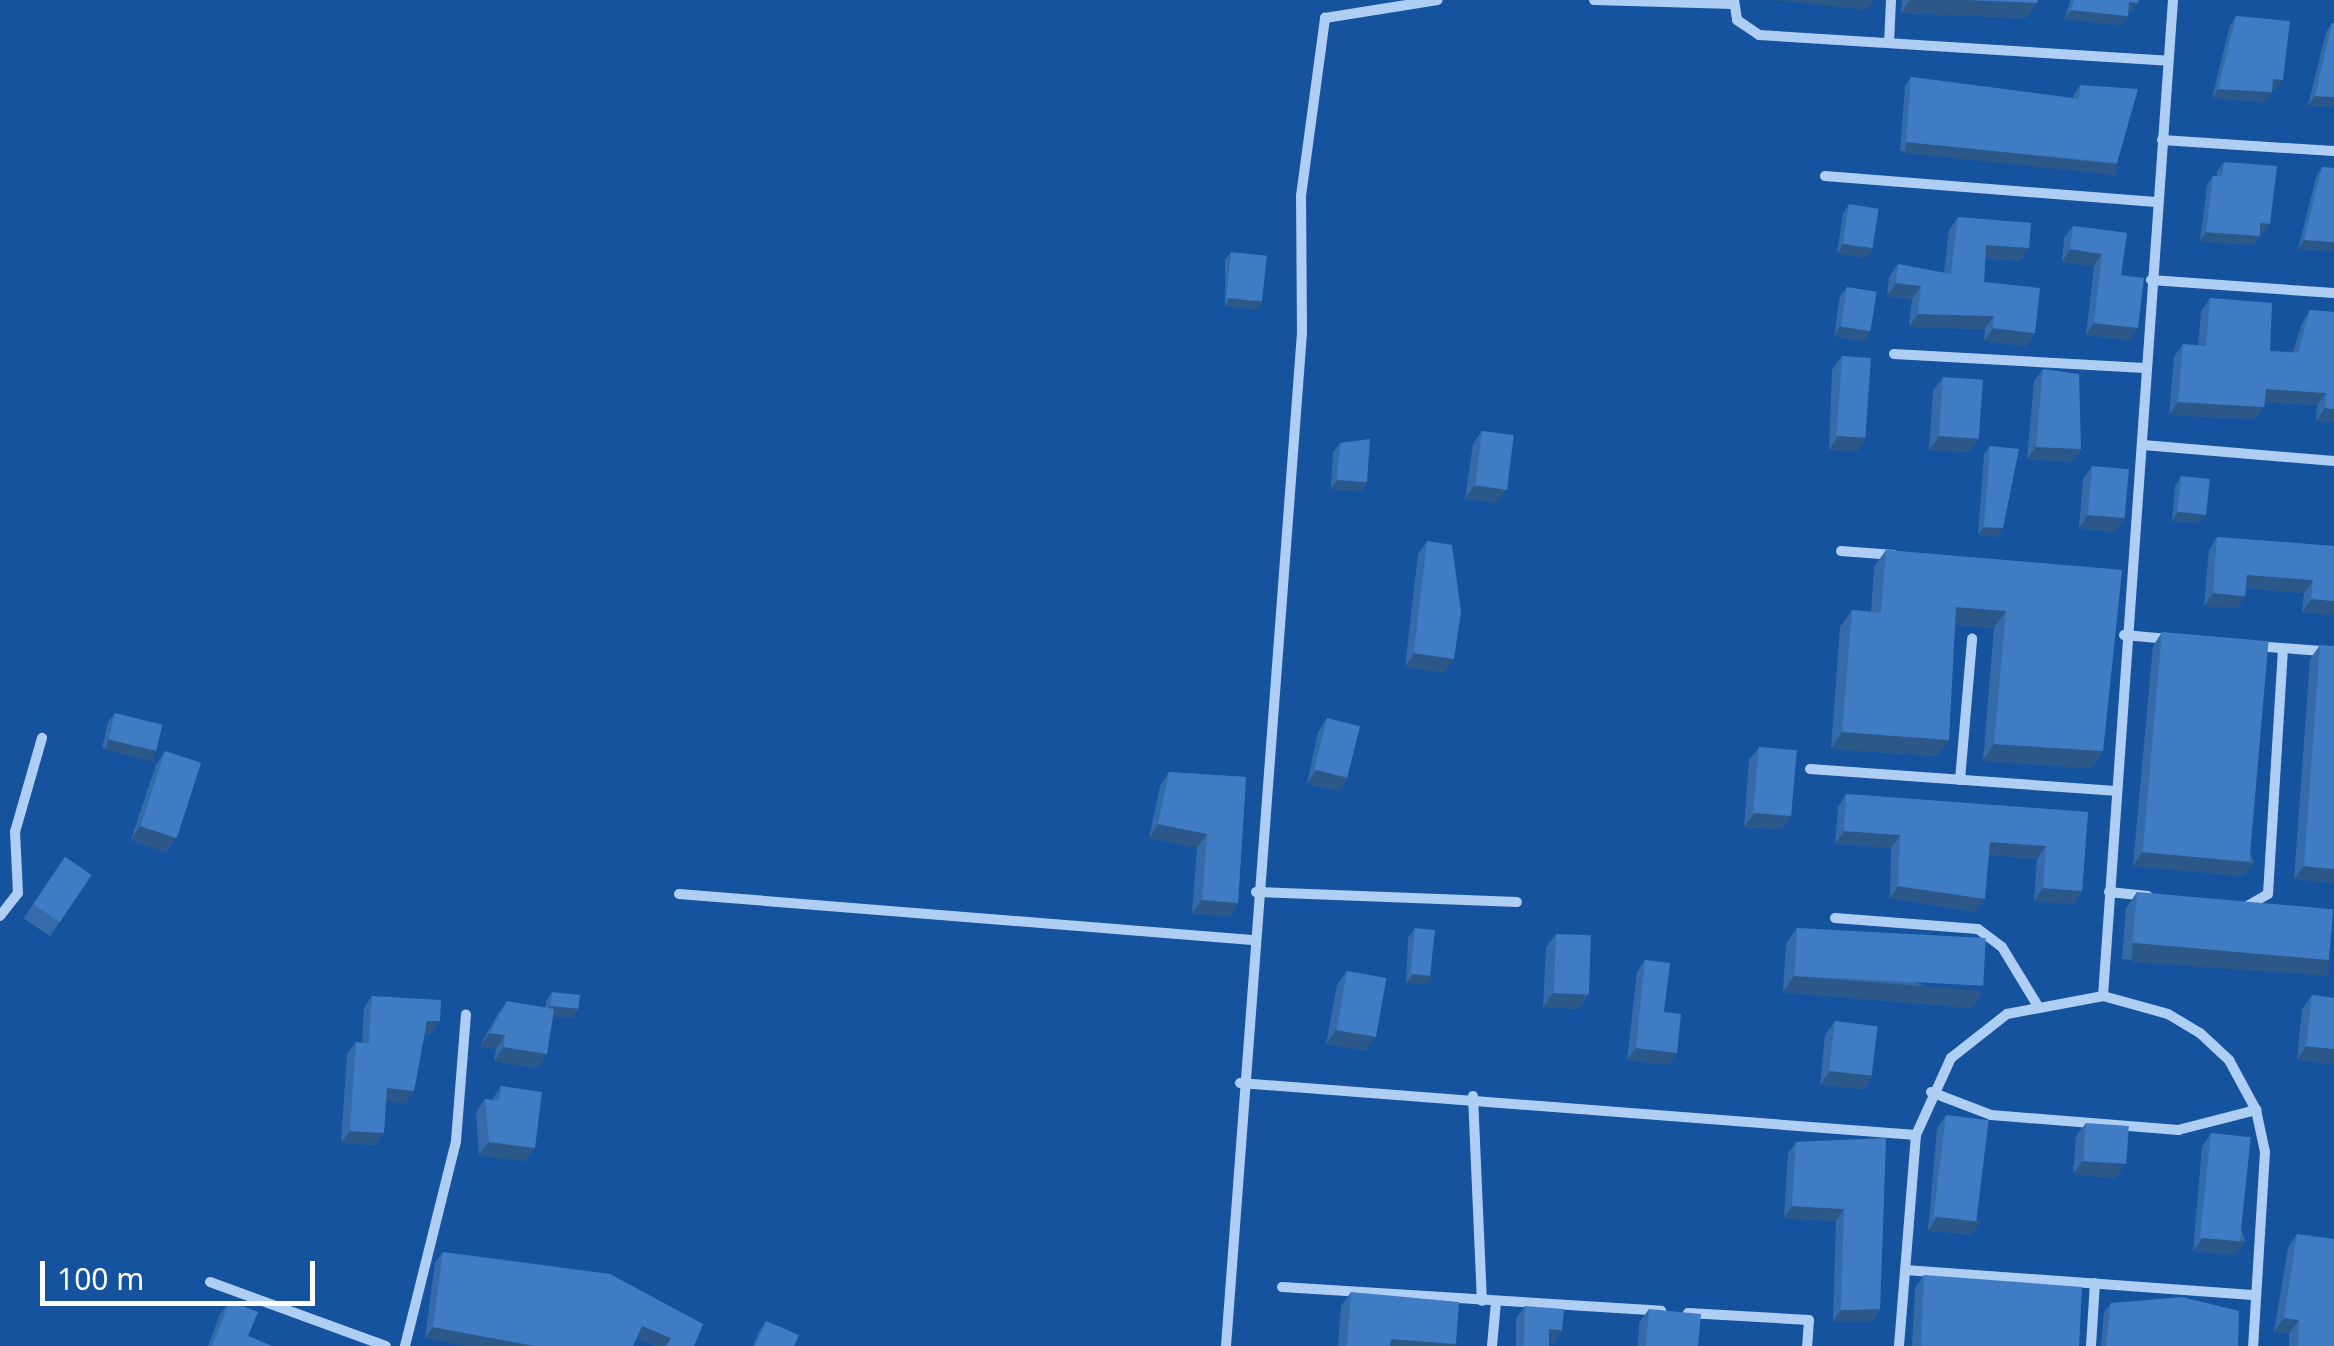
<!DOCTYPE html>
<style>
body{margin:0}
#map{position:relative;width:2334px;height:1346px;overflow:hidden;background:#16539e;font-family:"Noto Sans",sans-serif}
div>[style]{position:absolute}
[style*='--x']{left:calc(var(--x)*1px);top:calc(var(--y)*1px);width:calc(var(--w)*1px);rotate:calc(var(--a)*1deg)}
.street>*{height:10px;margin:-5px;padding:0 5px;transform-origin:5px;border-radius:5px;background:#aecef3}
.wall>*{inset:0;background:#366ba9;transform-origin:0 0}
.shaded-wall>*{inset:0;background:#2c5789;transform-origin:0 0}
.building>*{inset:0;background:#3f7cc4;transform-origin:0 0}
span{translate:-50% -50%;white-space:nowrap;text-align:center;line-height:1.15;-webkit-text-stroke:8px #16539e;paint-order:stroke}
.scale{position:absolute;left:40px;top:1261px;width:275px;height:45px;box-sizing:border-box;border:5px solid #fff;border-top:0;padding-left:12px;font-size:30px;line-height:35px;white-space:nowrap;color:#fff;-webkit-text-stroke:8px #16539e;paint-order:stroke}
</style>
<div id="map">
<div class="street">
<i style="--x:1594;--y:0;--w:139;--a:1.6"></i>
<i style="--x:1734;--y:0;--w:20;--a:81"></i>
<i style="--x:1737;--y:20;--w:27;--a:34"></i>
<i style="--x:1759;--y:35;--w:410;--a:3.6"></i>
<i style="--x:1889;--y:43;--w:43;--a:-87.3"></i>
<i style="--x:2162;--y:140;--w:172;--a:3.7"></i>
<i style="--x:1825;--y:176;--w:332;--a:4.5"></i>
<i style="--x:2151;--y:280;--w:183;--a:4.1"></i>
<i style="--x:1894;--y:354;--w:251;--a:3.2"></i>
<i style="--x:2143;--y:445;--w:192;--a:4.8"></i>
<i style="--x:1841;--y:551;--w:53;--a:4.3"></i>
<i style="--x:2124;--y:635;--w:45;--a:5.1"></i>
<i style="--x:2255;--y:646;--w:79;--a:4.3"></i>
<i style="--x:1810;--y:769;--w:306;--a:4.1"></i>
<i style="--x:1960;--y:780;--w:142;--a:-85.1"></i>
<i style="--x:1256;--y:892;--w:261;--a:2.2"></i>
<i style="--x:2109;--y:892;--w:39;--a:6"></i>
<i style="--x:679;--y:894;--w:575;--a:4.59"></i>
<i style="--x:2249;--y:905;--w:22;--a:-30"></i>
<i style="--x:2268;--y:894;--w:246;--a:-86.5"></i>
<i style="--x:0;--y:916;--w:29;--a:-52"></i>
<i style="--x:18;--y:893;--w:61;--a:-92.8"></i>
<i style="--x:15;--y:832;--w:98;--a:-74"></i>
<i style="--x:1835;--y:918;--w:143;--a:4.4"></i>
<i style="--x:1978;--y:929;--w:30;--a:37"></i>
<i style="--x:2002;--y:947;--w:66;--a:58.7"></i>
<i style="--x:2103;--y:996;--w:998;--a:-85.98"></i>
<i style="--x:1240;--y:1083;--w:678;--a:4.4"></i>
<i style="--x:1931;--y:1092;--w:64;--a:21"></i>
<i style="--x:1991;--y:1115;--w:188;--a:4.6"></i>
<i style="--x:2178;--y:1130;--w:81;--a:-14.4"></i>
<i style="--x:1473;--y:1096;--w:205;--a:87.5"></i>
<i style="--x:1905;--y:1270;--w:352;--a:4.1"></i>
<i style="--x:210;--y:1282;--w:187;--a:20"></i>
<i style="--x:1282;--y:1287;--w:380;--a:3.6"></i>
<i style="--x:1688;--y:1313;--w:121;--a:3.3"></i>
<i style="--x:1809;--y:1320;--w:26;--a:94"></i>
<i style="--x:405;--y:1346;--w:211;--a:-76"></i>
<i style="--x:456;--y:1141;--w:127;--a:-85.5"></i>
<i style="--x:1226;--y:1346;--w:1016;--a:-85.71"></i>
<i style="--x:1302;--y:333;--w:137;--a:-90.4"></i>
<i style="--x:1301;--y:196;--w:180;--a:-82.3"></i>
<i style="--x:1325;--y:18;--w:114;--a:-9.1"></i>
<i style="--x:1492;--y:1346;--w:44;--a:-84.8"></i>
<i style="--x:1899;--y:1346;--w:212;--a:-85.4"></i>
<i style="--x:1916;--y:1135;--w:85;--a:-65.6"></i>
<i style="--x:1951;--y:1058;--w:71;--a:-38.2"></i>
<i style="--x:2007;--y:1014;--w:98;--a:-10.6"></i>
<i style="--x:2103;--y:996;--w:67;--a:15.5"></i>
<i style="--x:2168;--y:1014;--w:37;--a:31"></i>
<i style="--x:2200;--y:1033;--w:40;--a:43"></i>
<i style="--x:2229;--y:1060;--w:57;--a:61.6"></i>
<i style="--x:2256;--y:1110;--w:43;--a:77.9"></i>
<i style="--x:2265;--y:1152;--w:194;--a:93.5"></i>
<i style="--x:2091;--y:1346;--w:63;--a:-86.4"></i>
</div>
<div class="wall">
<i style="clip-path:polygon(1902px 0,2038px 0,2026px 18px,1901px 13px)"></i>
<i style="clip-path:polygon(2070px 0,2139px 0,2132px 12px,2128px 12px,2128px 16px,2121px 25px,2065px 19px)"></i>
<i style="clip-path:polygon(2236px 16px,2276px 89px,2272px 89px,2272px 92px,2266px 102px,2212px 98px,2230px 25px)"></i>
<i style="clip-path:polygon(2332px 23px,2334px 107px,2308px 105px,2326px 32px)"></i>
<i style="clip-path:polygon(1911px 77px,2073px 98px,2074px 94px,2080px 85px,2117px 163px,2111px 172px,1900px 151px,1905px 86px)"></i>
<i style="clip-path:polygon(2224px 162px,2264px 233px,2260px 232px,2260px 236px,2253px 245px,2200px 241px,2207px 185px,2213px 176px,2217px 176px,2217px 171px)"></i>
<i style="clip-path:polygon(2322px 167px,2334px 168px,2334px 251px,2298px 249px,2316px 177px)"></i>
<i style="clip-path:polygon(1849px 204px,1866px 258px,1837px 253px,1843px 214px)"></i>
<i style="clip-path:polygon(1958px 217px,2020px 261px,1985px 258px,1984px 282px,2035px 333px,2026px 346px,1984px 341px,1985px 329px,1909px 327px,1912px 299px,1887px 296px,1889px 277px,1898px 264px,1944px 273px,1949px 230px)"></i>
<i style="clip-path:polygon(2073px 226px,2127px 233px,2121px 275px,2130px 340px,2086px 335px,2094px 266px,2062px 262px,2064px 238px)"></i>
<i style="clip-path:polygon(1231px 252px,1257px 310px,1225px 306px,1225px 260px)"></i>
<i style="clip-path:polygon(1847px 287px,1864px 341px,1834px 336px,1840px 296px)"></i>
<i style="clip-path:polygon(2210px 298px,2270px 351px,2293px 352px,2302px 323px,2310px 310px,2334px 312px,2334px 422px,2316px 421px,2317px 405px,2265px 402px,2264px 407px,2255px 419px,2169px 415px,2174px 357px,2183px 344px,2198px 346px,2201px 311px)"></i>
<i style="clip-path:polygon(1842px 356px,1857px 451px,1829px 450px,1832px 370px)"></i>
<i style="clip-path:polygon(2043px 369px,2081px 449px,2072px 462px,2027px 459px,2034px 381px)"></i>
<i style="clip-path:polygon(1943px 377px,1969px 452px,1929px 450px,1933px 391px)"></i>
<i style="clip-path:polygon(1482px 431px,1506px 490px,1496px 503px,1465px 499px,1473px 444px)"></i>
<i style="clip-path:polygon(1340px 443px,1367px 482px,1361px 491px,1331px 489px,1333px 452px)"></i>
<i style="clip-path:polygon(1990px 446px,1997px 537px,1978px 535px,1984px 454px)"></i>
<i style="clip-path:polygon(2092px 466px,2125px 518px,2115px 532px,2079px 528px,2083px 479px)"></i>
<i style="clip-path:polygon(2181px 476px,2200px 523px,2172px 521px,2175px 486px)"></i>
<i style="clip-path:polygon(2217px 537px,2334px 546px,2334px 615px,2302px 612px,2304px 593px,2246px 588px,2245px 596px,2237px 608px,2204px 606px,2209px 550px)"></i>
<i style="clip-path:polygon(1427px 541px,1444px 673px,1405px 667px,1418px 554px)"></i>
<i style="clip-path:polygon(1886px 550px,2122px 570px,2103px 751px,2091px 768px,1983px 761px,1994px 628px,1956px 625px,1937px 756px,1831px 749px,1840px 627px,1852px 610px,1871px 612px,1874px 567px)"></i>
<i style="clip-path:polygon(2162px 632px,2254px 863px,2244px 876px,2133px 866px,2153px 646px)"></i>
<i style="clip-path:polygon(2320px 645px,2334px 883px,2294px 879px,2310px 659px)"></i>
<i style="clip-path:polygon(115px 713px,149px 760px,102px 748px,108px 722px)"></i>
<i style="clip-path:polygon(1327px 718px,1339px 791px,1307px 784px,1318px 732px)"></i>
<i style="clip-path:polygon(1759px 747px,1782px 829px,1744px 827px,1749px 760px)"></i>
<i style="clip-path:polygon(165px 751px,176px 838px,166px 852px,131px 840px,156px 765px)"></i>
<i style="clip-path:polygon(1169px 772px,1246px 777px,1238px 903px,1229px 916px,1192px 913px,1197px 848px,1149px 838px,1160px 786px)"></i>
<i style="clip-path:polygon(1846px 794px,2088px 812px,2082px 891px,2074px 904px,2034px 901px,2037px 859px,1989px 855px,1976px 912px,1890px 898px,1891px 848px,1835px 844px,1838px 807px)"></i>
<i style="left:65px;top:857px;width:32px;height:74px;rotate:34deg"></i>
<i style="clip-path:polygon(2137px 892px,2318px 974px,2122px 959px,2126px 908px)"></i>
<i style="clip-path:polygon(1415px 928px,1427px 984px,1406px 983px,1408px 938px)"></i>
<i style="clip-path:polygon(1797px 928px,1972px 1008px,1783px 992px,1786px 944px)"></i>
<i style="clip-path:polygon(1556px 934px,1588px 995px,1578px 1009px,1543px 1007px,1546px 947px)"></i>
<i style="clip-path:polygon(1645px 960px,1664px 1012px,1677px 1053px,1668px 1065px,1627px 1060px,1637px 972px)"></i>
<i style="clip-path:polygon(1347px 971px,1366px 1051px,1326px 1044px,1337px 985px)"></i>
<i style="clip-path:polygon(552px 992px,573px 1018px,553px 1016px,547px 1054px,538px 1068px,494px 1061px,496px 1049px,480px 1046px,497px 1015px,507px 1001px,545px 1008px,546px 1001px)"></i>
<i style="clip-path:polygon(2312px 995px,2334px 998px,2334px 1064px,2297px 1060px,2302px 1009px)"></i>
<i style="clip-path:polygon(372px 996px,431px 1034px,425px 1033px,406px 1103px,386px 1101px,376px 1145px,341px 1143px,347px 1054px,356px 1042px,362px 1043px,364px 1008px)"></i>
<i style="clip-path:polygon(1835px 1021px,1864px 1089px,1820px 1085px,1825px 1035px)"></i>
<i style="clip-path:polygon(501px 1086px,535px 1148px,525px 1161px,479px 1155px,476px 1113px,485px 1099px,492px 1100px)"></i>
<i style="clip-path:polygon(1946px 1115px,1972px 1234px,1928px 1231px,1937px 1128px)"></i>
<i style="clip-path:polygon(2086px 1123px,2116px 1178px,2073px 1174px,2076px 1136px)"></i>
<i style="clip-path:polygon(2211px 1133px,2245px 1241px,2235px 1255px,2193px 1251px,2202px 1147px)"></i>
<i style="clip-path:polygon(1886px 1138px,1880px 1309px,1872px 1321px,1833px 1321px,1836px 1221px,1784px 1218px,1788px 1153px,1796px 1142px)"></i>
<i style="clip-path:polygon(2297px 1234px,2334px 1346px,2289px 1346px,2289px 1333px,2274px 1332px,2288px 1248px)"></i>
<i style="clip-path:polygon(443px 1252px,694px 1346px,655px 1346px,636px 1338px,425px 1338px,435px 1263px)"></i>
<i style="clip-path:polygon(1924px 1275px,2079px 1346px,1912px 1346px,1915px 1288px)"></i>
<i style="clip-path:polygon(1351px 1292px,1455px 1346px,1338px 1346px,1341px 1306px)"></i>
<i style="clip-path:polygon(230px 1301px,248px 1336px,272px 1346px,208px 1346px,220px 1314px)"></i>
<i style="clip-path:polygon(2111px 1303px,2238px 1346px,2101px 1346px,2104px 1312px)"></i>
<i style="clip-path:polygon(1525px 1306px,1562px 1330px,1554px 1343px,1549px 1342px,1549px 1346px,1516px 1346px,1516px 1318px)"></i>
<i style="clip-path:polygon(1649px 1309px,1698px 1346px,1638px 1346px,1639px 1323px)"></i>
<i style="clip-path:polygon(766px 1321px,794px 1346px,753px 1346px,760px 1330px)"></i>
</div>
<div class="shaded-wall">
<i style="clip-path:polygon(1774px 0,1873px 0,1866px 10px)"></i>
<i style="clip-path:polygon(1910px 0,1968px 0,2037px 3px,2026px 18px,1901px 13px)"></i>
<i style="clip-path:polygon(2129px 2px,2138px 3px,2132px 12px,2123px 11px)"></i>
<i style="clip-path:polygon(2071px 10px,2128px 16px,2121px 25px,2065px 19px)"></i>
<i style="clip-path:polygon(2273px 79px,2283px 80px,2276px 89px,2266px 88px)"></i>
<i style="clip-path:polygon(2218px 89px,2272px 92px,2266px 102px,2212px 98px)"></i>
<i style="clip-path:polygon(2315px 96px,2334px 97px,2334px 107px,2308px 105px)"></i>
<i style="left:1906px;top:142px;width:212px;height:11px;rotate:6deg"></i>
<i style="clip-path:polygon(2260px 223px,2270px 224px,2264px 233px,2254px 232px)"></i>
<i style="clip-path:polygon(2206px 232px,2260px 236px,2253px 245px,2200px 241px)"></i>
<i style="clip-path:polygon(2304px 240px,2334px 242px,2334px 251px,2298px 249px)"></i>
<i style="clip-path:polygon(1843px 244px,1873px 249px,1866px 258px,1837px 253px)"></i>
<i style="clip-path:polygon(1986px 245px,2029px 248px,2020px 261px,1977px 257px)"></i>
<i style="clip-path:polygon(2070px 249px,2102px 254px,2094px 266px,2062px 262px)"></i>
<i style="clip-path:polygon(1896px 283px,1921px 286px,1912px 299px,1887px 296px)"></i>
<i style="clip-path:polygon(1230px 298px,1262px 302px,1257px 310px,1225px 306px)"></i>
<i style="clip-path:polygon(1918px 314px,1994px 316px,1985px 329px,1909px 327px)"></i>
<i style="clip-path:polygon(2094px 323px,2138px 328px,2130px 340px,2086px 335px)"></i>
<i style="clip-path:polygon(1840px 326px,1871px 331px,1864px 341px,1834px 336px)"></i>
<i style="clip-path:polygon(1993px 328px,2035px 333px,2026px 346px,1984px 341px)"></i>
<i style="clip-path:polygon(2266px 389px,2326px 393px,2317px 405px,2257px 402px)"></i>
<i style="clip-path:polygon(2178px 402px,2264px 407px,2255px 419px,2169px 415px)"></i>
<i style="clip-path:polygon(2325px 408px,2334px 409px,2334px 422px,2316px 421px)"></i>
<i style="clip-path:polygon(1838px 436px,1867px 437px,1857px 451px,1829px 450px)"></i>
<i style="clip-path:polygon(1939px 436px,1979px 439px,1969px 452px,1929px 450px)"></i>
<i style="clip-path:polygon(2036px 447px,2081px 449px,2072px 462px,2027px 459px)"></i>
<i style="clip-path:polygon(1337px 480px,1367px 482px,1361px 491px,1331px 489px)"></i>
<i style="clip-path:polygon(1474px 485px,1506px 490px,1496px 503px,1465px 499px)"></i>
<i style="clip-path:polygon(2178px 512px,2207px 514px,2200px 523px,2172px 521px)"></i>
<i style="clip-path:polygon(2088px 515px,2125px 518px,2115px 532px,2079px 528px)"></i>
<i style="clip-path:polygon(1984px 527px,2003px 528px,1997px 537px,1978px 535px)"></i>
<i style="clip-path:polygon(2247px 575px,2313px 580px,2304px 593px,2238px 587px)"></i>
<i style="clip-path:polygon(2213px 593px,2245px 596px,2237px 608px,2204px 606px)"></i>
<i style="clip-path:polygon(2311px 599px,2334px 601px,2334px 615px,2302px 612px)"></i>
<i style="clip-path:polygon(1956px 607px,2006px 611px,1994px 628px,1945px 624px)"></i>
<i style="clip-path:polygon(1414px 653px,1454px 659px,1444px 673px,1405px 667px)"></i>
<i style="clip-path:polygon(1842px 732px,1949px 740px,1937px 756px,1831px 749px)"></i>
<i style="left:108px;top:739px;width:49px;height:11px;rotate:14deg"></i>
<i style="clip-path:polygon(1994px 744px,2103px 751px,2091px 768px,1983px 761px)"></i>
<i style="clip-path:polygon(1316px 770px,1349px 777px,1339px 791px,1307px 784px)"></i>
<i style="clip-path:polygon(1754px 813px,1792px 816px,1782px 829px,1744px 827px)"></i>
<i style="clip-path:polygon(1158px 824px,1207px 834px,1197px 848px,1149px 838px)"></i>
<i style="clip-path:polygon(140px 826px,176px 838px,166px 852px,131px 840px)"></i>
<i style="clip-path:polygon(1844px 831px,1900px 835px,1891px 848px,1835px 844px)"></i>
<i style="clip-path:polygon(1990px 842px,2046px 846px,2037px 859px,1981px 854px)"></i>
<i style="clip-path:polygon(2142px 852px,2254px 863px,2244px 876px,2133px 866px)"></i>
<i style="clip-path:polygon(2304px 866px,2334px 869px,2334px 883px,2294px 879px)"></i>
<i style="clip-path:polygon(1898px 886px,1985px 899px,1976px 912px,1890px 898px)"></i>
<i style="clip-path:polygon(2043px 888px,2082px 891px,2074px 904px,2034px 901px)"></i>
<i style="clip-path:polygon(1202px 900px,1238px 903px,1229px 916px,1192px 913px)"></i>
<i style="left:2133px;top:943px;width:197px;height:19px;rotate:4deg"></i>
<i style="clip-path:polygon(1413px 974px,1433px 975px,1427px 984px,1406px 983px)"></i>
<i style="clip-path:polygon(1794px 976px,1983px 991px,1972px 1008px,1783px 992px)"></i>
<i style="clip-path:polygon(1553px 993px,1588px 995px,1578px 1009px,1543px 1007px)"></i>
<i style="clip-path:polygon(551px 1006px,579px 1009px,573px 1018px,545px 1016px)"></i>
<i style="clip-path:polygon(427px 1021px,440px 1021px,431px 1034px,419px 1033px)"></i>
<i style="clip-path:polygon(1336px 1030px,1375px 1037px,1366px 1051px,1326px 1044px)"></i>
<i style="clip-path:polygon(490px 1033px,505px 1035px,496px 1049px,480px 1046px)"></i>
<i style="clip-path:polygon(2306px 1046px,2334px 1049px,2334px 1064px,2297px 1060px)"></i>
<i style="clip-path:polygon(504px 1047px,547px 1054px,538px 1068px,494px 1061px)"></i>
<i style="clip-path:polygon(1636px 1048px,1677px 1053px,1668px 1065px,1627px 1060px)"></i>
<i style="clip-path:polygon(1830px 1071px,1873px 1076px,1864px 1089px,1820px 1085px)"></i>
<i style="clip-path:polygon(387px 1088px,414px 1091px,406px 1103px,378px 1100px)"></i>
<i style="clip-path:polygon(350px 1131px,384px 1133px,376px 1145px,341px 1143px)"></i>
<i style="clip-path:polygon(489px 1142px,535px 1148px,525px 1161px,479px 1155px)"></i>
<i style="clip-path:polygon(2083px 1161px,2125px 1165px,2116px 1178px,2073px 1174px)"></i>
<i style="clip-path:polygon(1792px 1206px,1844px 1209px,1836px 1221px,1784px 1218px)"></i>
<i style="clip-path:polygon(1937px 1217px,1981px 1221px,1972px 1234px,1928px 1231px)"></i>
<i style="clip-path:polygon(2203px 1238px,2245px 1241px,2235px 1255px,2193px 1251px)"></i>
<i style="clip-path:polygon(1880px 1309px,1872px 1321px,1833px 1321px,1841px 1310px)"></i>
<i style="clip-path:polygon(2284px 1318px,2299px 1320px,2289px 1333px,2274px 1332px)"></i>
<i style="clip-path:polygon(642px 1326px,671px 1338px,665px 1346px,655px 1346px,634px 1337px)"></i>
<i style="clip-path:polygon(433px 1327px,534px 1346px,466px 1346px,425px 1338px)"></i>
<i style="clip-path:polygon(1549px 1329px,1562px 1330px,1554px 1343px,1541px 1341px)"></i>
<i style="clip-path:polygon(1391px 1339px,1456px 1344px,1455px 1346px,1386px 1346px)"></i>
</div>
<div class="building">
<i style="clip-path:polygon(1968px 0,2038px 0,2037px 3px)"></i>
<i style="clip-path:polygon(2074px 0,2139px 0,2138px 3px,2129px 2px,2128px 16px,2071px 10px)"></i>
<i style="clip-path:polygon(2236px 16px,2290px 21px,2283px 80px,2273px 79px,2272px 92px,2218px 89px)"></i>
<i style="clip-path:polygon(2332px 23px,2334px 23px,2334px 97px,2315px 96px)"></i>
<i style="clip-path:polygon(1911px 77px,2079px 99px,2080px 85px,2138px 89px,2117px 163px,1906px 142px)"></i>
<i style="clip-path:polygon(2224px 162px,2277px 166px,2270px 224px,2260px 223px,2260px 236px,2206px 232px,2213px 176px,2222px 176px)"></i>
<i style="clip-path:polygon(2322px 167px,2334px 168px,2334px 242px,2304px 240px)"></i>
<i style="left:1849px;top:204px;width:30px;height:40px;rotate:9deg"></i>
<i style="clip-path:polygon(1958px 217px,2031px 223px,2029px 248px,1986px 245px,1984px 282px,2040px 288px,2035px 333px,1993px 328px,1994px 316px,1918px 314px,1921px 286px,1896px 283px,1898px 264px,1951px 274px)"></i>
<i style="clip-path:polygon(2073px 226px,2127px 233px,2121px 275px,2144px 278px,2138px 328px,2094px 323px,2102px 254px,2070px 249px)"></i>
<i style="left:1231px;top:252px;width:36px;height:46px;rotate:6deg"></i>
<i style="left:1847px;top:287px;width:30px;height:40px;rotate:9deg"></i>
<i style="clip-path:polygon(2210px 298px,2272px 303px,2270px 351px,2298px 353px,2310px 310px,2334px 312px,2334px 409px,2325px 408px,2326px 393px,2266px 389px,2264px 407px,2178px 402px,2183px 344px,2206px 346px)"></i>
<i style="left:1842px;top:356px;width:29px;height:80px;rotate:4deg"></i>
<i style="clip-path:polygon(2043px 369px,2079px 374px,2081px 449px,2036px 447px)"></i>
<i style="left:1943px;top:377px;width:40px;height:59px;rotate:4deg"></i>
<i style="left:1482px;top:431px;width:32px;height:55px;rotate:7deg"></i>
<i style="clip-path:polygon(1370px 439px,1367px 482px,1337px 480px,1340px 443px)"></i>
<i style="clip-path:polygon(1990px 446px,2019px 449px,2003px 528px,1984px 527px)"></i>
<i style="left:2092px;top:466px;width:37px;height:49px;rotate:5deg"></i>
<i style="left:2181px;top:476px;width:29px;height:36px;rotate:6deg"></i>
<i style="clip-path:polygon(2217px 537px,2334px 546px,2334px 601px,2311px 599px,2313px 580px,2247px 575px,2245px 596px,2213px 593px)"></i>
<i style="clip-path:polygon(1427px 541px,1452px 545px,1461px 612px,1454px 659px,1414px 653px)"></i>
<i style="clip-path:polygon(1886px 550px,2122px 570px,2103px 751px,1994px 744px,2006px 611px,1956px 607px,1949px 740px,1842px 732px,1852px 610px,1881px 613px)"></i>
<i style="left:2162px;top:632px;width:107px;height:221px;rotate:5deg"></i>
<i style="clip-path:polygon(2320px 645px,2334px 646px,2334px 869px,2304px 866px)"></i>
<i style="left:115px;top:713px;width:49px;height:27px;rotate:14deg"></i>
<i style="left:1327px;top:718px;width:34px;height:53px;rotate:14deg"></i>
<i style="left:1759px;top:747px;width:38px;height:66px;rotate:5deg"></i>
<i style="left:165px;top:751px;width:38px;height:79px;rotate:18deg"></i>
<i style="clip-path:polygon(1169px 772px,1246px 777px,1238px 903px,1202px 900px,1207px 834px,1158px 824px)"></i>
<i style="clip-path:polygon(1846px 794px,2088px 812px,2082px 891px,2043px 888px,2046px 846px,1990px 842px,1985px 899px,1898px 886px,1900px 835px,1844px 831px)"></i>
<i style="left:65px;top:857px;width:32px;height:57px;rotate:34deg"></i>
<i style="left:2137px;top:892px;width:197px;height:51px;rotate:5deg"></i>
<i style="left:1415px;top:928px;width:20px;height:46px;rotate:6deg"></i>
<i style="left:1797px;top:928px;width:189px;height:48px;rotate:3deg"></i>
<i style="left:1556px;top:934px;width:35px;height:59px;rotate:2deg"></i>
<i style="clip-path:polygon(1645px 960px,1670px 963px,1664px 1012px,1681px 1014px,1677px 1053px,1636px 1048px)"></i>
<i style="left:1347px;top:971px;width:40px;height:60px;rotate:10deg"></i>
<i style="left:552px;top:992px;width:28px;height:14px;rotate:6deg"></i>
<i style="clip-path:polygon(2312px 995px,2334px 998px,2334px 1049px,2306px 1046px)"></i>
<i style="clip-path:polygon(372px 996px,441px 1000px,440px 1021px,427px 1021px,414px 1091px,387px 1088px,384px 1133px,350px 1131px,356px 1042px,369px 1044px)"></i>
<i style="clip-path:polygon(507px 1001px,554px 1009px,547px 1054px,504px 1047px,505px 1035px,490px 1033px)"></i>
<i style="left:1835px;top:1021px;width:43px;height:50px;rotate:7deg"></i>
<i style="clip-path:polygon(501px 1086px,542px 1092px,535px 1148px,489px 1142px,485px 1099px,499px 1101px)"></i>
<i style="left:1946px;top:1115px;width:43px;height:102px;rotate:7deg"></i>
<i style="left:2086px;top:1123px;width:43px;height:38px;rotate:4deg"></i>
<i style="left:2211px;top:1133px;width:40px;height:105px;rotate:6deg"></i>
<i style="clip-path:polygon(1886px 1138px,1880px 1309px,1841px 1310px,1844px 1209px,1792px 1206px,1796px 1142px)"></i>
<i style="clip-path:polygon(2297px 1234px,2334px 1239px,2334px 1346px,2298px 1346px,2299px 1320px,2284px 1318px)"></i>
<i style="clip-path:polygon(443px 1252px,610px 1274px,703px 1324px,694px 1346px,667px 1346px,671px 1338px,642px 1326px,633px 1346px,534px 1346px,433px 1327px)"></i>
<i style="clip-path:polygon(1924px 1275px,2082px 1287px,2079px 1346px,1921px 1346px)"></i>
<i style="clip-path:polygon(1351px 1292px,1459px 1302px,1456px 1344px,1391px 1339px,1390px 1346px,1347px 1346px)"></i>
<i style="clip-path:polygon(2182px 1297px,2239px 1311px,2238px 1346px,2106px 1346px,2111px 1303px)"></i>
<i style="clip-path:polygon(230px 1301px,258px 1312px,248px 1336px,272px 1346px,212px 1346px)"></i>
<i style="clip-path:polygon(1525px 1306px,1564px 1309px,1562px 1330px,1549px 1329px,1549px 1346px,1524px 1346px)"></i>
<i style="clip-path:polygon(1649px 1309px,1701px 1314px,1698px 1346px,1646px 1346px)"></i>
<i style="clip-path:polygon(766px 1321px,799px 1335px,794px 1346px,755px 1346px)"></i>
</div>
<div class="scale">100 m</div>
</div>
